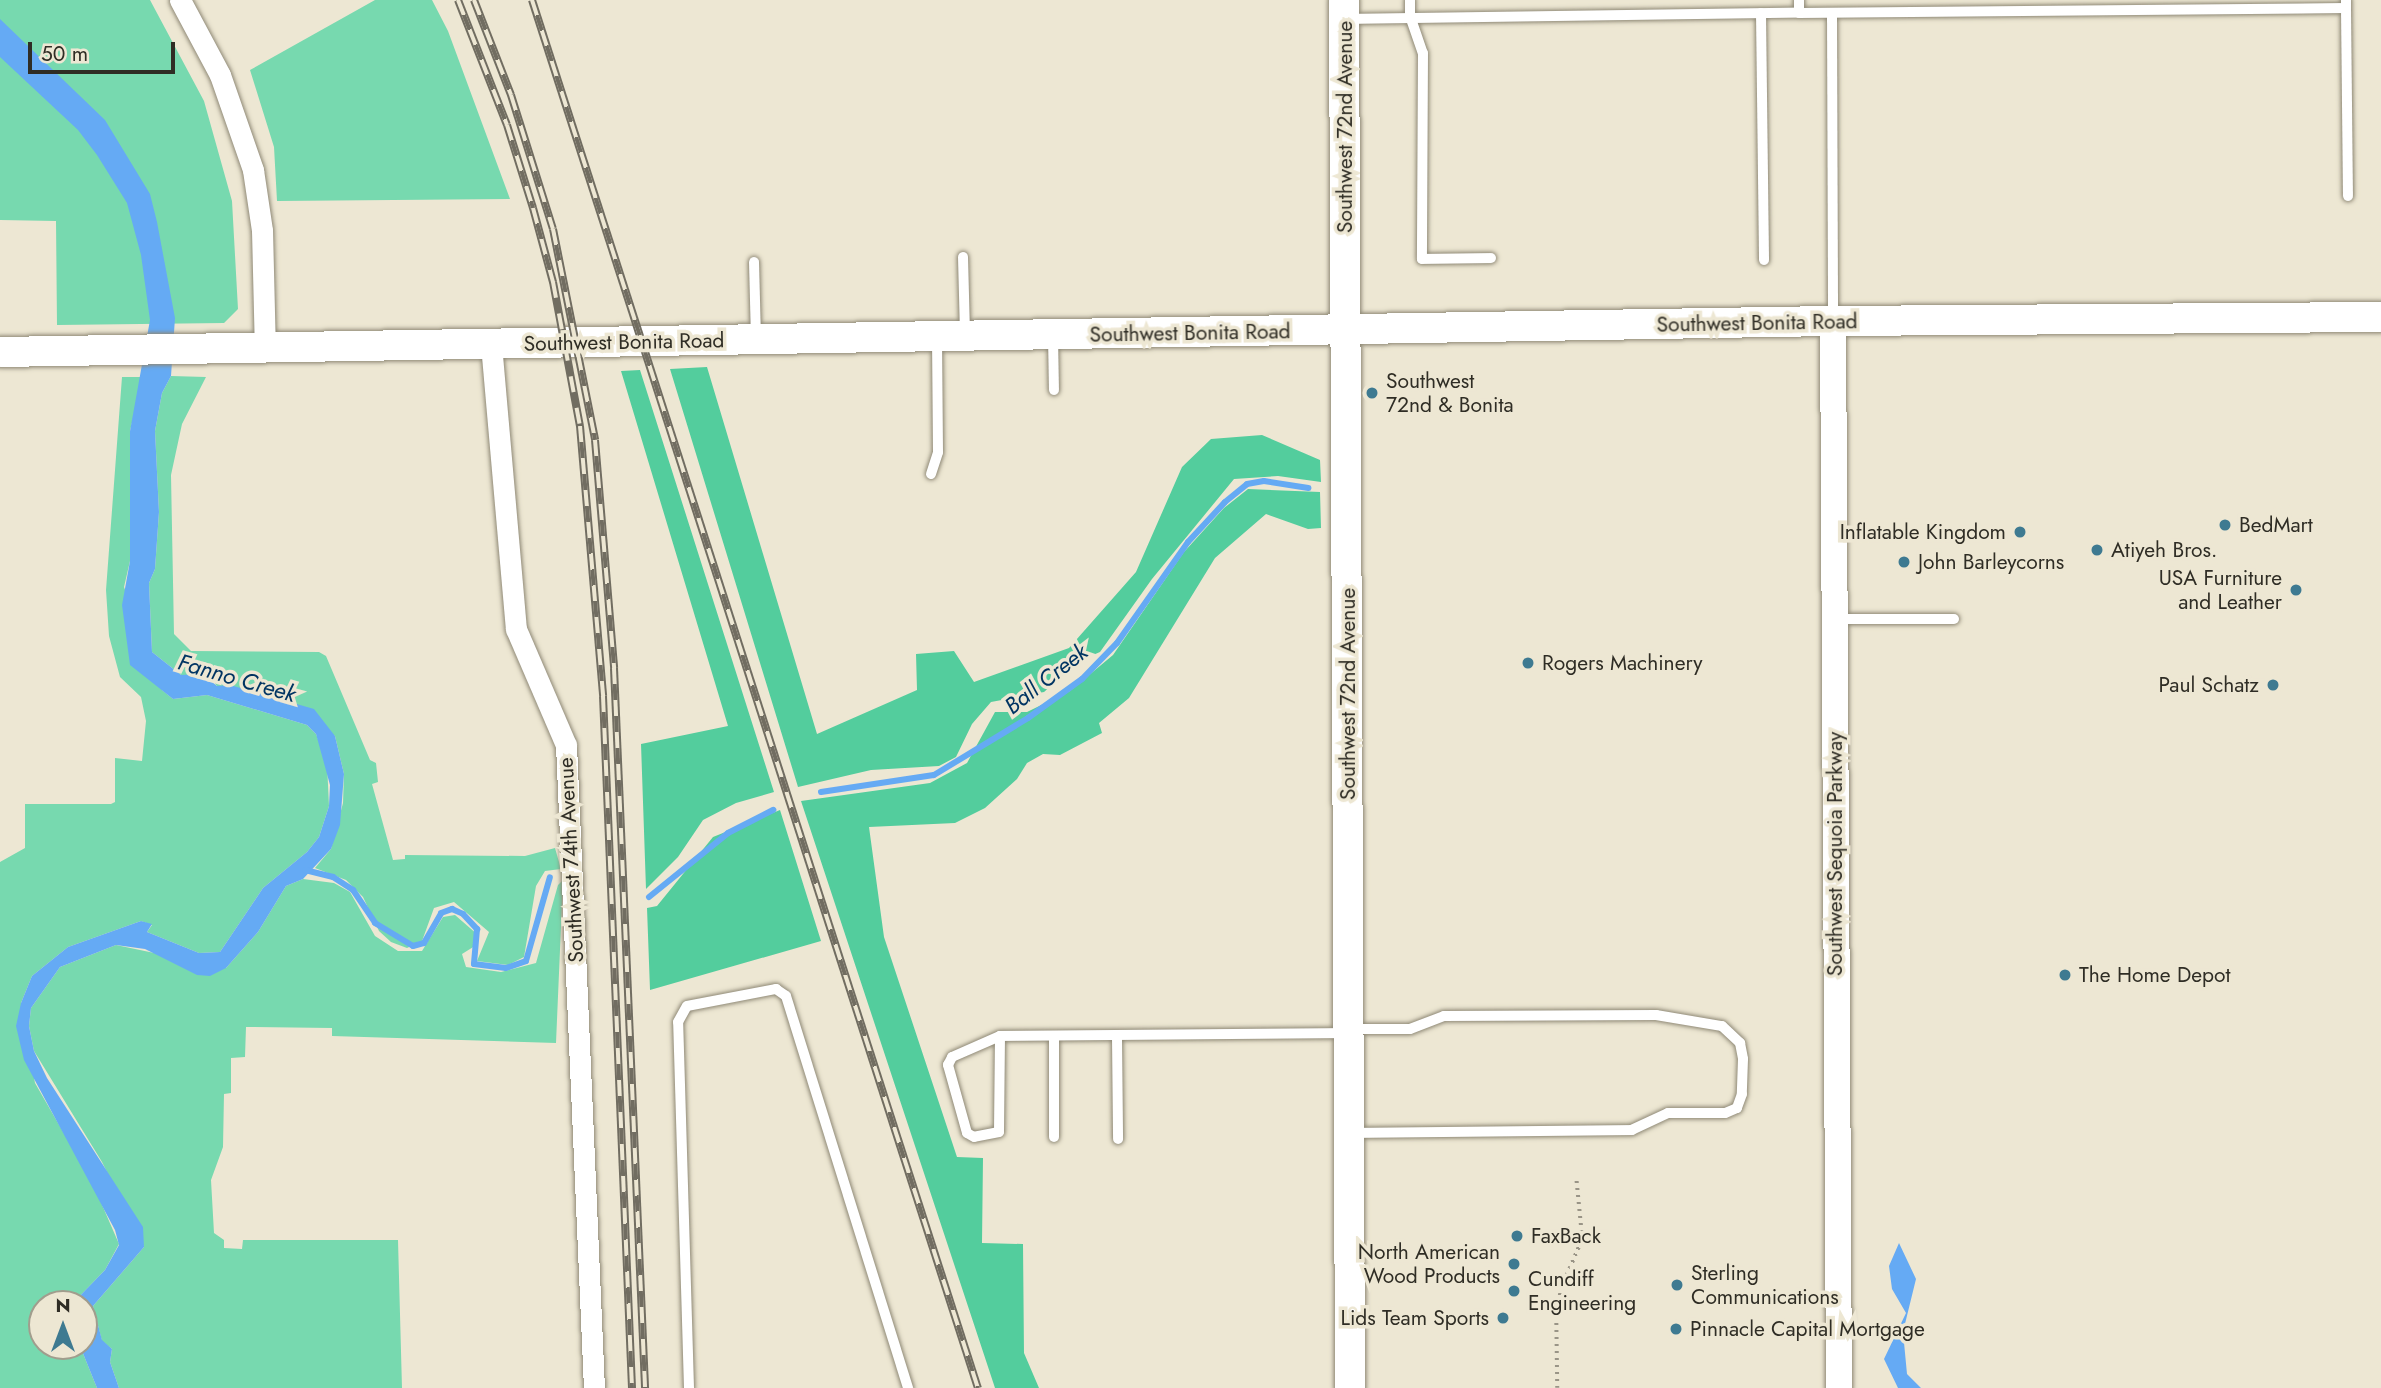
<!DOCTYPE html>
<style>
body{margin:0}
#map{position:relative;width:2381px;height:1388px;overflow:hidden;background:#ede7d3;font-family:Jost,sans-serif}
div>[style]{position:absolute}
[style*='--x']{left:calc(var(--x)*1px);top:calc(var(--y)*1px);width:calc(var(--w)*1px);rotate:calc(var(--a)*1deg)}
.green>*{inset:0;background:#77d9af}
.forest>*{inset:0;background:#53cd9d}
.water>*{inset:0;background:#65aaf4}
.stream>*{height:6px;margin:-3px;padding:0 3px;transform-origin:3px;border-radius:3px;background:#65aaf4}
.path>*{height:3.5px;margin-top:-1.75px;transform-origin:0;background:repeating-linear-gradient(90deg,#999486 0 2px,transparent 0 7px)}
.roads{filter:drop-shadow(0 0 2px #8f8976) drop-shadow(0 0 2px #8f8976)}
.service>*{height:10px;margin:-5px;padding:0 5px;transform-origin:5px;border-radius:5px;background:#fff}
.minor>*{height:21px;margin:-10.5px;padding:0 10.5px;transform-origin:10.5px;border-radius:10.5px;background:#fff}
.tertiary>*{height:26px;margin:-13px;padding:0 13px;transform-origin:13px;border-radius:13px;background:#fff}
.secondary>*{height:30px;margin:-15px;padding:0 15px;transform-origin:15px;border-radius:15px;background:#fff}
.rail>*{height:8px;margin-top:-4px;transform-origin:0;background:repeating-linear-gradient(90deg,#ede7d3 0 16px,#716d61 0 32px);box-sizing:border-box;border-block:2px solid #716d61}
.dots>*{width:19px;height:19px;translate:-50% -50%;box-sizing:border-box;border:4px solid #ede7d3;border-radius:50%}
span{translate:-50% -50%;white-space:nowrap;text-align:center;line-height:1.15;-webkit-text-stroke:7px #ede7d3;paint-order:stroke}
.street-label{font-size:21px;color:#2f2d25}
.poi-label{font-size:21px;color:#2f2d25}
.left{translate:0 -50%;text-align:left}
.right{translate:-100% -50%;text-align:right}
.water-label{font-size:23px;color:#003462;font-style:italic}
.north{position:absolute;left:28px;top:1290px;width:70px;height:70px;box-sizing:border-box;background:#ede7d3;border:2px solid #a19d8d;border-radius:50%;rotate:0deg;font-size:19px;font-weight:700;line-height:28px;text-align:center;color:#2f2d25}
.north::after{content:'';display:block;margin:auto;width:24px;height:32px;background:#3e7a91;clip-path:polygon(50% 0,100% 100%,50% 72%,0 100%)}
.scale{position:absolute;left:28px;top:42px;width:147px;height:32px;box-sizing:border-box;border:4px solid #2f2d25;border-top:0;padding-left:9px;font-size:21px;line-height:24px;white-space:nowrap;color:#2f2d25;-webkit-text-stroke:5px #ede7d3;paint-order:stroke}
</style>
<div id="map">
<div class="green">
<i style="clip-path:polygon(0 0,150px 0,204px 101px,232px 201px,238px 309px,224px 323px,57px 325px,56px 221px,0 220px)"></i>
<i style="clip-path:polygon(375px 0,432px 0,448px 31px,510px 199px,277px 201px,274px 147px,250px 70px)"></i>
<i style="clip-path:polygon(171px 376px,206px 377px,182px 424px,171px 475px,174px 634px,191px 651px,319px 652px,326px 656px,370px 760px,376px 763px,378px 782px,372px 784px,393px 860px,405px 859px,405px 855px,525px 856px,555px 848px,561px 869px,545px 871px,536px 886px,524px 957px,508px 965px,477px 961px,489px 932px,454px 902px,434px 908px,422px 941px,407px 948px,391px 942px,379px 931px,363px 897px,346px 880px,315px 868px,331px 849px,343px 803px,344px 774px,335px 736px,240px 689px,217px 686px,209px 676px,181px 675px,152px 652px,149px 583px,155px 569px,159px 512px,155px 431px,162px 393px)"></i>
<i style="clip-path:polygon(122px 377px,143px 377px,130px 431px,130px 561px,124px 587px,162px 690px,173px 699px,207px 695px,307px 725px,316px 734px,327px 763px,329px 806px,319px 837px,307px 852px,263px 888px,220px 952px,199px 953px,147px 932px,152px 925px,141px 921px,68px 947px,32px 976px,21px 1003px,35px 1083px,93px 1184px,119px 1244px,105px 1270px,72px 1304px,42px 1304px,42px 1346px,80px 1346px,97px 1388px,0 1388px,0 862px,25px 848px,25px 804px,111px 804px,115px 802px,115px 758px,142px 761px,146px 721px,141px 697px,120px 677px,109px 636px,106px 590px)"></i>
<i style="clip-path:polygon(303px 879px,334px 883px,350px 892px,375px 936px,398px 951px,422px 951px,443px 917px,455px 915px,478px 935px,478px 944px,462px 954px,466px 967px,501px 972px,536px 963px,558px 885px,563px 880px,556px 1043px,332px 1036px,332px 1028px,246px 1027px,245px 1057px,231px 1058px,231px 1093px,224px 1094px,223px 1147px,211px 1180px,214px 1233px,224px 1240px,224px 1248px,242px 1249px,243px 1240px,398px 1240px,402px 1388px,119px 1388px,110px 1362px,112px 1349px,102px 1341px,93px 1306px,144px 1247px,102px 1162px,34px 1051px,29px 1026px,31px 1008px,60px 967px,116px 945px,226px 968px,258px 932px,286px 886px)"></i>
</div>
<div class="forest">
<i style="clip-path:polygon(707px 367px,817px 734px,917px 690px,916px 654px,954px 651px,974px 682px,1069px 648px,1136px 572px,1182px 467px,1211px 439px,1262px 435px,1320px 460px,1321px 482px,1278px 476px,1234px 479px,1152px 579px,1100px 652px,1079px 661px,1044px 692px,991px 702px,972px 724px,956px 757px,939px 766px,871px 770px,798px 787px,670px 369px)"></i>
<i style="clip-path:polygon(640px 370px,774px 792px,736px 803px,703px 820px,678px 857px,646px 889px,641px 744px,728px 726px,621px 371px)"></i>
<i style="clip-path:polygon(1248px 489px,1320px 492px,1321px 528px,1308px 529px,1266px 514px,1215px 558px,1129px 698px,1099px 723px,1102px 733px,1060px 755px,1043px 754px,1027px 763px,1017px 779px,985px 808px,955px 823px,869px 827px,884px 937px,957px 1157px,983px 1158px,982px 1243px,1023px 1244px,1024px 1353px,1039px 1388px,995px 1388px,801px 801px,930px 783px,967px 763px,995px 712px,1027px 712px,1070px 691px,1113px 655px,1184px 552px,1224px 508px)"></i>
<i style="clip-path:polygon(780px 810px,821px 941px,650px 990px,647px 908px,657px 906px,713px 837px)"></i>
</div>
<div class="water">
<i style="clip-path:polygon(0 19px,105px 120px,150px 194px,157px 222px,175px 318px,171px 376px,162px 393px,155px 431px,159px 512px,155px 569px,149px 583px,152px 652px,181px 675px,203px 674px,217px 686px,230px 685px,314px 709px,335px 736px,344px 774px,340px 825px,331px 849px,303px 879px,286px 886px,258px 932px,226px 968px,210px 976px,197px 975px,145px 949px,116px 945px,60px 967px,31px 1008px,29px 1026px,34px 1051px,47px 1078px,143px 1227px,144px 1247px,93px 1306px,102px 1340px,112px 1349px,110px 1362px,119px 1388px,97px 1388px,80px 1346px,84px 1346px,84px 1304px,72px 1304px,105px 1270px,119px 1245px,115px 1230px,24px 1060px,16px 1026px,21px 1003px,32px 976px,68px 947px,141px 921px,152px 924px,147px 932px,199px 953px,220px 952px,263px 888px,307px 852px,319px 837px,329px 806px,330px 785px,316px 734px,307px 725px,207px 695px,173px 699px,130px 665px,122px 605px,130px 561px,130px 431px,150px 320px,141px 255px,127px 203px,97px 155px,78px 130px,0 57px)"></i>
<i style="clip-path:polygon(1899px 1243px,1916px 1279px,1903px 1332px,1907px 1374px,1921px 1388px,1898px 1388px,1884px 1359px,1906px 1313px,1892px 1289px,1889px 1266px)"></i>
</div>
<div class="stream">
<i style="--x:821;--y:792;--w:114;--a:-8.6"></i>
<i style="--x:934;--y:775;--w:110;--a:-31.2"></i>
<i style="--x:1028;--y:718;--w:67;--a:-35.8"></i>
<i style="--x:1082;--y:679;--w:50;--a:-45.8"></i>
<i style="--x:1117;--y:643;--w:123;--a:-54.9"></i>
<i style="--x:1188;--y:542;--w:54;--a:-47.2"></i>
<i style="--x:1225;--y:502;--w:28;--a:-39"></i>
<i style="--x:1247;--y:484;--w:17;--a:-10"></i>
<i style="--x:1264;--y:481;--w:45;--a:9"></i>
<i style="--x:305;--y:870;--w:29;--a:14"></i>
<i style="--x:333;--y:877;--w:24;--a:33"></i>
<i style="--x:353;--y:890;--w:40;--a:56"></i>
<i style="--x:375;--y:923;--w:44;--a:31.2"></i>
<i style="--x:413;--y:946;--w:11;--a:-15"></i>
<i style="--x:424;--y:943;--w:34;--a:-60"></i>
<i style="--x:441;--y:913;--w:12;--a:-20"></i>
<i style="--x:452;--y:909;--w:12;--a:24"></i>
<i style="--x:463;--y:914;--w:21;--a:47"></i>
<i style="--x:477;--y:929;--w:35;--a:95"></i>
<i style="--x:474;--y:964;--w:32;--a:7"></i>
<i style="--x:506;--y:968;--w:21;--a:-19"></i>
<i style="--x:526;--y:961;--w:87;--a:-74.1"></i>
<i style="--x:649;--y:897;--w:102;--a:-39"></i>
<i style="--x:728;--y:833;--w:51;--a:-27.1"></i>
</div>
<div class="path">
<i style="--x:1557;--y:1388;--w:72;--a:-90.8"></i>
<i style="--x:1556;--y:1316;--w:28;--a:-80"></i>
<i style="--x:1561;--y:1288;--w:53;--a:-66.8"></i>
<i style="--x:1582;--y:1239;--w:61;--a:-95.6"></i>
</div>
<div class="roads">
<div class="service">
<i style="--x:1410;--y:0;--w:16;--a:90"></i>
<i style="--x:1410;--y:16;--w:39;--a:71"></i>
<i style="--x:1423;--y:53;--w:206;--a:90.3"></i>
<i style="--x:1422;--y:259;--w:69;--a:-0.8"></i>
<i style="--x:1799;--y:0;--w:13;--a:90"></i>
<i style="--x:1799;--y:13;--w:547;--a:-0.52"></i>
<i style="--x:2346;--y:8;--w:8;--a:-90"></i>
<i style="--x:2346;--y:8;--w:188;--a:89.4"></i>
<i style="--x:1761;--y:13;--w:247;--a:89.3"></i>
<i style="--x:1832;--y:13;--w:305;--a:89.8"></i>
<i style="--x:1347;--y:19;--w:452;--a:-0.8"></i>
<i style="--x:963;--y:257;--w:78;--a:88.5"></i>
<i style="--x:754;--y:262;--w:74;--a:88.5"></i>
<i style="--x:1053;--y:335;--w:55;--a:89"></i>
<i style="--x:931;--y:474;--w:23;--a:-72"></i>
<i style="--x:938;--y:452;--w:115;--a:-90.5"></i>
<i style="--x:1834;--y:619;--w:120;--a:0"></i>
<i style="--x:1351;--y:1029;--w:59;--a:0"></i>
<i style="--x:1410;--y:1029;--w:36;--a:-21"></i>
<i style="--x:1444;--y:1016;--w:212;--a:-0.3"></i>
<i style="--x:1656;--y:1015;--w:67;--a:9.5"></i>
<i style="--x:1722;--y:1026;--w:25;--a:43"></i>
<i style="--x:1740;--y:1043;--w:16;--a:79"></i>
<i style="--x:1743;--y:1059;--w:35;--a:92"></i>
<i style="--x:1742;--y:1094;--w:15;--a:110"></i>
<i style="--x:1737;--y:1108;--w:13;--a:157"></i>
<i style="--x:1725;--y:1113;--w:57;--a:180"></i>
<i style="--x:1668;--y:1113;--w:40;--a:155"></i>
<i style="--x:1632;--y:1130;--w:280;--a:179.4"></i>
<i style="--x:1000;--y:1036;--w:96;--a:90.6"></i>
<i style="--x:999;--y:1132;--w:25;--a:169"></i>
<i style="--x:974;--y:1137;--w:8;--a:-150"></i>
<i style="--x:967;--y:1133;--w:71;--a:-105.6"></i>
<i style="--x:948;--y:1065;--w:9;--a:-63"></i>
<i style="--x:952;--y:1057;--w:52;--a:-23.6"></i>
<i style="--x:1000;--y:1036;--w:346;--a:-0.5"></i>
<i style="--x:1117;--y:1037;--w:102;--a:89.4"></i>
<i style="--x:1054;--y:1137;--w:101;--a:-90"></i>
<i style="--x:689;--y:1388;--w:366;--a:-91.7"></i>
<i style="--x:678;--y:1022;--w:18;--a:-61"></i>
<i style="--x:687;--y:1006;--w:91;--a:-10.8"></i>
<i style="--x:776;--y:989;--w:12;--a:35"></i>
<i style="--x:786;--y:996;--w:411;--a:72.7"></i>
</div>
<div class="minor">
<i style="--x:180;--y:0;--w:85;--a:61.9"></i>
<i style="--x:220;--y:75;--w:101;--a:70.8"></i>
<i style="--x:253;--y:170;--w:61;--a:81.5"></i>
<i style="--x:262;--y:230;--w:119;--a:88.6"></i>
<i style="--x:491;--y:344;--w:286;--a:85"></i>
<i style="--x:516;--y:629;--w:126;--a:66.7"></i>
<i style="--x:566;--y:745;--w:644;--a:87.51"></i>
</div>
<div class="tertiary">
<i style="--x:1833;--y:321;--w:1067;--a:89.68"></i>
</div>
<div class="secondary">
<i style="--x:1344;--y:0;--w:1388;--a:89.75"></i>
<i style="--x:0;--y:352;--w:1833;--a:-0.97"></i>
<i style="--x:1833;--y:321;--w:548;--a:-0.42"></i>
</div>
</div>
<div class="rail">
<i style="--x:458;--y:0;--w:134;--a:68.6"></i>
<i style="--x:507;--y:125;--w:87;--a:72.6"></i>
<i style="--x:533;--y:208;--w:77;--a:74.9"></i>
<i style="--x:553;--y:282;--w:147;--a:79.4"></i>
<i style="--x:580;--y:426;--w:271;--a:85.1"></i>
<i style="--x:603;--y:696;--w:693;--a:87.6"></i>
<i style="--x:474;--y:0;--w:102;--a:68.7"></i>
<i style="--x:511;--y:95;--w:140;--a:72.6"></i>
<i style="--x:553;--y:229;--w:215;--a:78.7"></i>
<i style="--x:595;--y:440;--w:229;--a:85.2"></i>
<i style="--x:614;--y:668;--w:721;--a:87.53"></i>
<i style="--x:532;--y:0;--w:1458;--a:72.19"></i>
</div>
<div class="dots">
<i style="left:1372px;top:393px;background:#3e7a91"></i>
<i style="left:2225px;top:525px;background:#3e7a91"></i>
<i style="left:2020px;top:532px;background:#3e7a91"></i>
<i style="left:2097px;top:550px;background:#3e7a91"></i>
<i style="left:1904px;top:562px;background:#3e7a91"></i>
<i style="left:2296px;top:590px;background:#3e7a91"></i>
<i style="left:1528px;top:663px;background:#3e7a91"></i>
<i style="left:2273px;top:685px;background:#3e7a91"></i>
<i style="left:2065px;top:975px;background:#3e7a91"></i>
<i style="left:1517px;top:1236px;background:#3e7a91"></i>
<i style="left:1514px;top:1264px;background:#3e7a91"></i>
<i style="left:1677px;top:1285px;background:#3e7a91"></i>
<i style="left:1514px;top:1291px;background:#3e7a91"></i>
<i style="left:1503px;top:1318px;background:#3e7a91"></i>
<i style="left:1676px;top:1329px;background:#3e7a91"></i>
</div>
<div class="street-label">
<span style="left:1345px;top:127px;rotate:-90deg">Southwest 72nd Avenue</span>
<span style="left:1757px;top:323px;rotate:-1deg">Southwest Bonita Road</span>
<span style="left:1190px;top:333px;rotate:-1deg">Southwest Bonita Road</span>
<span style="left:624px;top:342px;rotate:-1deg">Southwest Bonita Road</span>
<span style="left:1348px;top:694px;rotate:-90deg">Southwest 72nd Avenue</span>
<span style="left:1835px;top:854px;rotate:-90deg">Southwest Sequoia Parkway</span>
<span style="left:571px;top:860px;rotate:-93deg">Southwest 74th Avenue</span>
</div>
<div class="poi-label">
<span class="left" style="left:1386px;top:393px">Southwest<br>72nd &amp; Bonita</span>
<span class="left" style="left:2239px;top:525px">BedMart</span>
<span class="right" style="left:2006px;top:532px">Inflatable Kingdom</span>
<span class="left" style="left:2111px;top:550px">Atiyeh Bros.</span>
<span class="left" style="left:1918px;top:562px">John Barleycorns</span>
<span class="right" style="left:2282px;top:590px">USA Furniture<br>and Leather</span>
<span class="left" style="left:1542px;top:663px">Rogers Machinery</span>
<span class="right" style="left:2259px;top:685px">Paul Schatz</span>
<span class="left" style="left:2079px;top:975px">The Home Depot</span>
<span class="left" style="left:1531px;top:1236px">FaxBack</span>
<span class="right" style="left:1500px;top:1264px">North American<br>Wood Products</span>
<span class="left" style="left:1691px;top:1285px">Sterling<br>Communications</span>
<span class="left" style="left:1528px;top:1291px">Cundiff<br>Engineering</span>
<span class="right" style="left:1489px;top:1318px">Lids Team Sports</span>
<span class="left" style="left:1690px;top:1329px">Pinnacle Capital Mortgage</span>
</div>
<div class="water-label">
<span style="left:237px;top:678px;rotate:16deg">Fanno Creek</span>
<span style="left:1046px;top:679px;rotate:-38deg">Ball Creek</span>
</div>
<div class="north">N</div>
<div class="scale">50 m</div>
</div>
